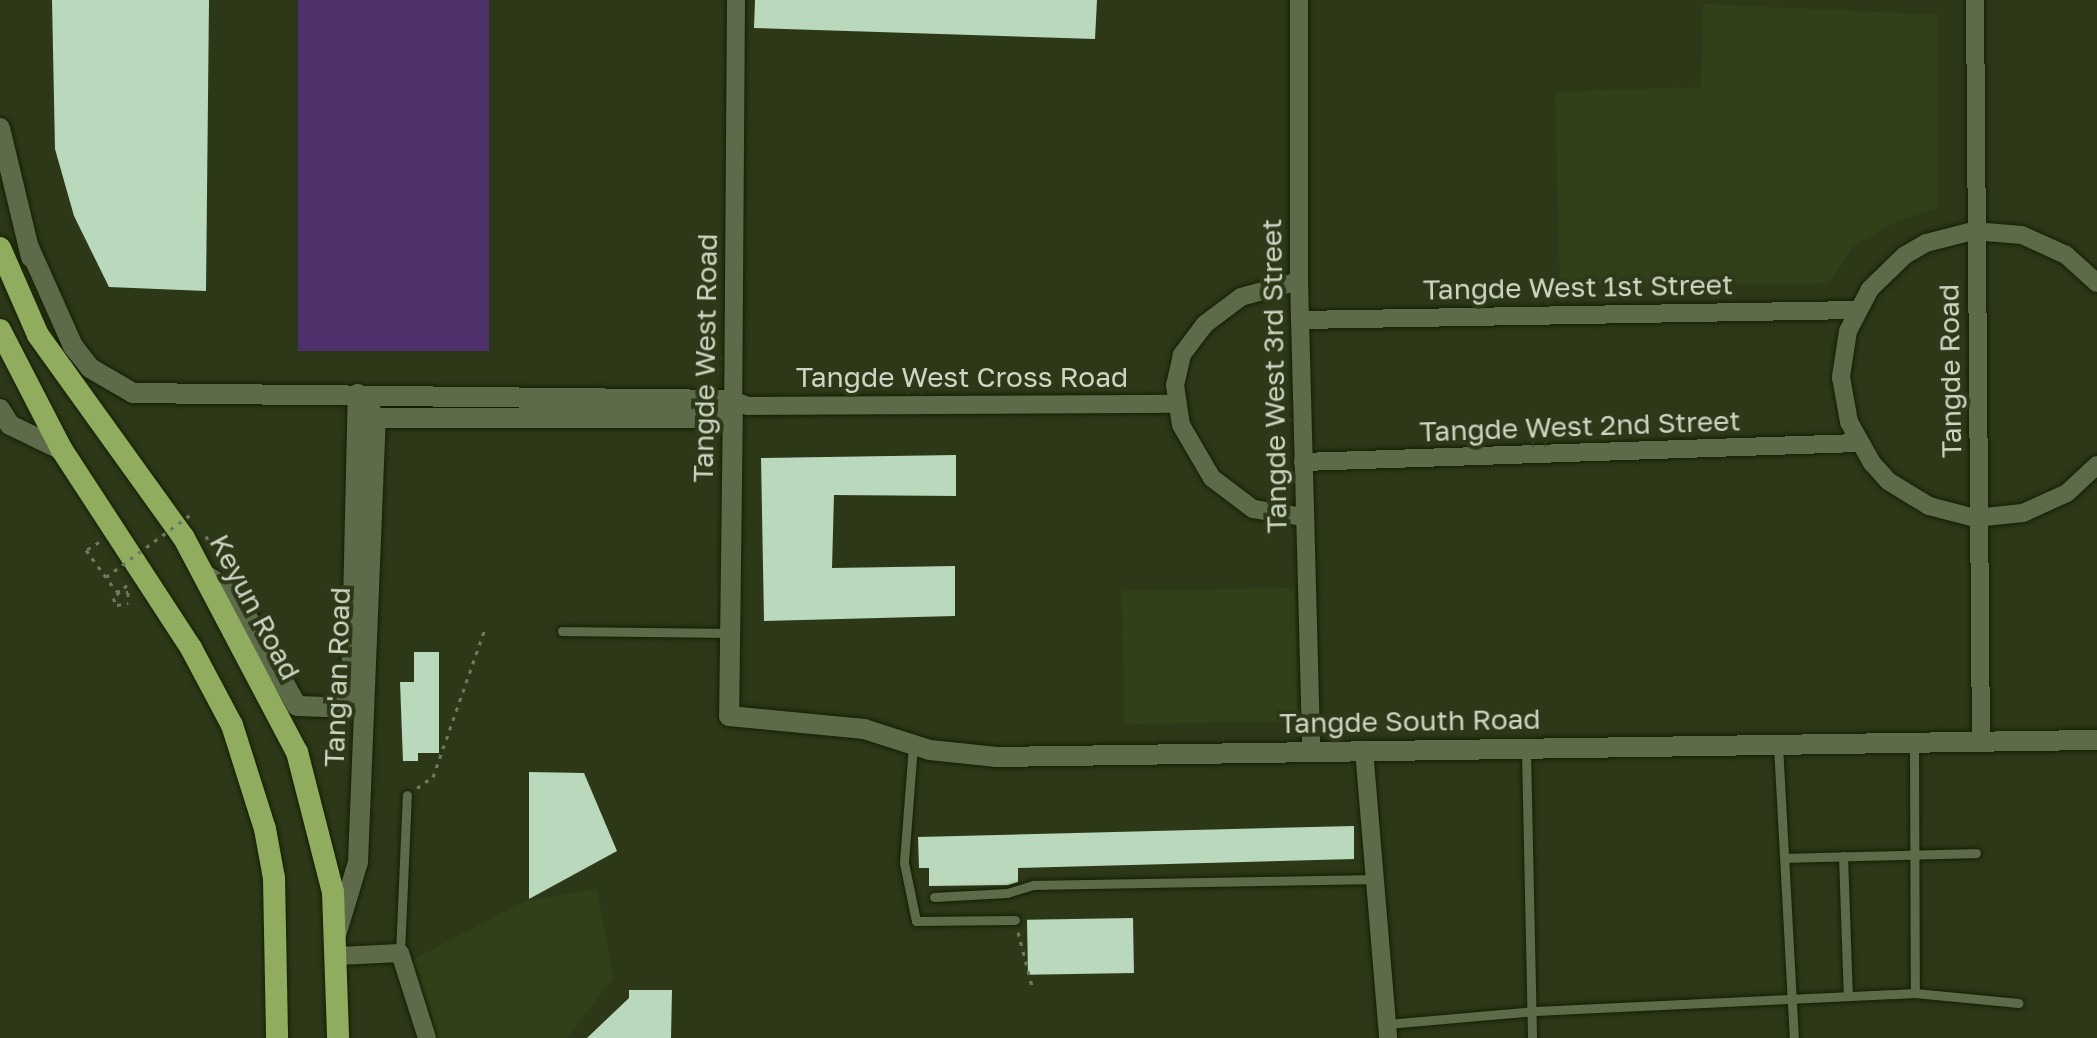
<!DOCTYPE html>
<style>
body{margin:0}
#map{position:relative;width:2097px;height:1038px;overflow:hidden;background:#2d3819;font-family:"Golos Text",sans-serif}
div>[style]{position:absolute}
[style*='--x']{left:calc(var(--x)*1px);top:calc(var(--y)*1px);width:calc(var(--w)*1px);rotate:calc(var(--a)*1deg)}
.built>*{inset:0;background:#32401a;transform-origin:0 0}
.green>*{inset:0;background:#4e306b;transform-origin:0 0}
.building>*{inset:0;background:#bad8bb;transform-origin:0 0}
.path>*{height:3px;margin-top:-1.5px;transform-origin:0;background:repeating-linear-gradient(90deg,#707960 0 4px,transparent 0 10px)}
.roads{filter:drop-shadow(0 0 2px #151f02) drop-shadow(0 0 2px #151f02)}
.service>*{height:9px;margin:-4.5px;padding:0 4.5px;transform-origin:4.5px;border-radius:4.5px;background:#5e6b4a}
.minor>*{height:18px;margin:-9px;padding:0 9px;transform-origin:9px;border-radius:9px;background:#5e6b4a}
.tertiary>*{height:20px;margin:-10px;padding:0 10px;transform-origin:10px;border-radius:10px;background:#5e6b4a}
.trunk>*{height:22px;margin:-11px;padding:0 11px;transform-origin:11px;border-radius:11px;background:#90ac5e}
.path-bridge>*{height:3px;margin-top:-1.5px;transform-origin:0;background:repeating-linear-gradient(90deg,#707960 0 4px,transparent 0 10px)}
span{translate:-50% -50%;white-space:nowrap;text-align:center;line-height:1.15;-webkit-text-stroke:8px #2d3819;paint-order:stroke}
.street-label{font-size:28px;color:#ced5c3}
</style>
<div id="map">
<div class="built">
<i style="clip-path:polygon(1703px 4px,1937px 15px,1937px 208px,1886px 226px,1853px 247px,1829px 283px,1560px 285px,1555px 92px,1701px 87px)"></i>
<i style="left:1295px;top:588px;width:133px;height:173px;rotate:89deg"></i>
<i style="clip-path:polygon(597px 889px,613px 978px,567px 1038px,438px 1038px,409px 962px,525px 901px)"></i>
</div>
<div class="green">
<i style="left:298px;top:0;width:191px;height:351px"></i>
</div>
<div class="building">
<i style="clip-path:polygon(52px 0,209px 0,206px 291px,109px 287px,74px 216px,55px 149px)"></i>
<i style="clip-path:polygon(755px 0,1097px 0,1095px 39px,754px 28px)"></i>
<i style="clip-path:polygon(956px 455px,956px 496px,834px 495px,832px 568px,955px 566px,955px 616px,764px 621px,761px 458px)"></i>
<i style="clip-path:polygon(414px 652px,439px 652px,439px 753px,418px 753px,418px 761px,403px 761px,400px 682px,414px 682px)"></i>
<i style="clip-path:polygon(529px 772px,584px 773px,617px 851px,529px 899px)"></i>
<i style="clip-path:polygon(1354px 826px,1354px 859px,1018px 868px,1018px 882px,1008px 885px,929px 886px,929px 868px,919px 868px,918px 837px)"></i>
<i style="left:1133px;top:918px;width:55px;height:106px;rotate:89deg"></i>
<i style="clip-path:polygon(629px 990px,672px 990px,671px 1038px,587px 1038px,629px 998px)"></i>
</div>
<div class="path">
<i style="--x:206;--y:536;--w:30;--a:62"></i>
<i style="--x:99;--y:542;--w:15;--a:148"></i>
<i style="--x:86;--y:550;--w:51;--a:53.8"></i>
<i style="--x:127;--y:585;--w:19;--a:137"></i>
<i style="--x:113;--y:598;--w:8;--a:60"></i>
<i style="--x:117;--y:605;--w:11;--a:-10"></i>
<i style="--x:417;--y:788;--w:19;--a:-35"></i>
<i style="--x:433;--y:777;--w:155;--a:-70.7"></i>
<i style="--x:1018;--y:932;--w:56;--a:75.5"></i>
</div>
<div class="roads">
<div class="service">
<i style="--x:562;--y:631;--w:168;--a:0.7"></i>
<i style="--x:1914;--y:744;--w:249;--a:89.8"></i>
<i style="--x:913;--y:745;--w:118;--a:94.4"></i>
<i style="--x:904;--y:863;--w:59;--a:78.3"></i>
<i style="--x:916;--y:921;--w:99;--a:-0.6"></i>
<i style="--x:1778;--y:745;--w:293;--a:86.9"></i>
<i style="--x:1526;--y:750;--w:288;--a:88.8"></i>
<i style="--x:1843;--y:856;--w:140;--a:88"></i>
<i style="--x:1785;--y:858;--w:191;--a:-1.5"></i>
<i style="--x:934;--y:897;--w:73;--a:-3.1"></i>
<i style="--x:1007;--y:893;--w:28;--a:-17"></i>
<i style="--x:1034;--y:885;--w:341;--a:-1"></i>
<i style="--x:400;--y:953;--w:158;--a:-87.5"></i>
<i style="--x:1387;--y:1024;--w:149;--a:-5"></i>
<i style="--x:1535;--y:1011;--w:380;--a:-2.7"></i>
<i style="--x:1915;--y:993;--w:104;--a:5.5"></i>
</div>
<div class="minor">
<i style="--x:736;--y:0;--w:400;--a:90.4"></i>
<i style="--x:733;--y:400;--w:16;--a:22"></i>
<i style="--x:748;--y:406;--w:428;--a:-0.3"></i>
<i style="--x:1299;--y:0;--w:281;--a:90"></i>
<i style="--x:1299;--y:281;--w:469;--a:88.5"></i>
<i style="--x:1975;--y:0;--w:742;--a:89.54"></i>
<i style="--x:1299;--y:281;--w:60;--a:164.6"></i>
<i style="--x:1241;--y:297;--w:45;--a:143.1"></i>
<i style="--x:1205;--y:324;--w:39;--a:127"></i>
<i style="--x:1182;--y:355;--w:31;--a:103"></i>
<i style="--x:1175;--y:385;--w:40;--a:81.5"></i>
<i style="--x:1181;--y:425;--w:61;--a:59.7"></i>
<i style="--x:1212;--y:478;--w:51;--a:37.1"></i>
<i style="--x:1253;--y:509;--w:52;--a:8.9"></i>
<i style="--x:2097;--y:283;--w:42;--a:-137.9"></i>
<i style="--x:2066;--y:255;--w:48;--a:-155.6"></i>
<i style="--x:2022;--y:235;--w:49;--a:-175.3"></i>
<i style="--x:1973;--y:231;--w:49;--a:165.7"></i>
<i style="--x:1926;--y:243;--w:24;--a:150"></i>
<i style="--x:1905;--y:255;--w:49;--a:135.8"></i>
<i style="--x:1870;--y:289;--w:47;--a:117.6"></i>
<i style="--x:1848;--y:331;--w:47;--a:98.7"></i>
<i style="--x:1841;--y:377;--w:46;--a:79.9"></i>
<i style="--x:1849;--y:422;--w:47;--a:60.7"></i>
<i style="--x:1872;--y:463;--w:24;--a:48"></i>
<i style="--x:1888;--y:481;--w:48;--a:31.4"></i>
<i style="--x:1929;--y:506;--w:48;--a:14.6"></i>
<i style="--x:1975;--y:518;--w:48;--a:-5.9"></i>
<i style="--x:2023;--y:513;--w:48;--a:-24.4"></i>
<i style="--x:2067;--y:493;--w:41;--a:-43"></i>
<i style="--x:1300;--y:320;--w:557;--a:-1.03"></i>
<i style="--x:1303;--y:462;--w:556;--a:-1.96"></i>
<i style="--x:1364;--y:750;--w:289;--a:85.2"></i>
<i style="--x:338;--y:956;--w:62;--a:-2.8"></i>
<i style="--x:400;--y:953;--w:89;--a:72.4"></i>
</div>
<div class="tertiary">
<i style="--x:0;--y:128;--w:133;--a:76.5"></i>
<i style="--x:28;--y:245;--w:111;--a:66"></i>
<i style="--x:73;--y:346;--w:28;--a:52"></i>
<i style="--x:90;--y:368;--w:50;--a:30.2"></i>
<i style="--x:133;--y:393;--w:600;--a:0.67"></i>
<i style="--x:733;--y:400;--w:316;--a:90.7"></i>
<i style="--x:729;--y:716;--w:136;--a:5.5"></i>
<i style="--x:864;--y:729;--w:69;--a:17.7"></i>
<i style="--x:930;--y:750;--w:67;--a:6"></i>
<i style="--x:997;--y:757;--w:1100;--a:-0.89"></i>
<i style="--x:0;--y:409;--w:19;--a:58"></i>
<i style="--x:10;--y:425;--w:58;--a:25.7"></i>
<i style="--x:364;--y:418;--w:368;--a:0"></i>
<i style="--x:204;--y:574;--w:36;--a:32"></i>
<i style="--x:234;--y:593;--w:129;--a:60.9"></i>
<i style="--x:297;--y:706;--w:37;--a:2"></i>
<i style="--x:334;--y:707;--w:23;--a:-41"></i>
<i style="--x:351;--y:692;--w:298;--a:-88.7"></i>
<i style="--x:337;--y:932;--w:73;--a:-73.3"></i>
<i style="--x:358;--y:862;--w:444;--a:-87.7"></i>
<i style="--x:376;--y:418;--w:30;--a:-127"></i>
</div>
<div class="trunk">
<i style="--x:0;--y:248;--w:95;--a:66.4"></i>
<i style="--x:38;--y:335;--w:250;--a:54.3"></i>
<i style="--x:184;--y:538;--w:242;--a:62.2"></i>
<i style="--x:297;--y:752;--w:145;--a:75.6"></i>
<i style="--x:333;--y:892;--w:146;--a:88"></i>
<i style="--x:0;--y:330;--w:135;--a:62.7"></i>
<i style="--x:62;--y:450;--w:236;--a:56.9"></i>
<i style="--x:191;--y:648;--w:87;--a:62"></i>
<i style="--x:232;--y:725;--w:109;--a:72.4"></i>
<i style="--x:265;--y:829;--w:50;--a:79.6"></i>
<i style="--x:274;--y:878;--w:160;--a:88.9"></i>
</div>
</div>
<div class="path-bridge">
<i style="--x:106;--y:577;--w:106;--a:-36.5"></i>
<i style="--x:116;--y:591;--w:12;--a:5"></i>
<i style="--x:128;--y:592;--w:11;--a:90"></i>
</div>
<div class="street-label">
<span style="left:1578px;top:287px;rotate:-1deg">Tangde West 1st Street</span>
<span style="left:705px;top:358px;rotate:-89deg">Tangde West Road</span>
<span style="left:1950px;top:371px;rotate:-91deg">Tangde Road</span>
<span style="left:1274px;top:376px;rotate:-91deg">Tangde West 3rd Street</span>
<span style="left:962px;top:377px">Tangde West Cross Road</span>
<span style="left:1580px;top:426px;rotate:-2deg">Tangde West 2nd Street</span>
<span style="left:255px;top:607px;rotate:62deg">Keyun Road</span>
<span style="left:337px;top:677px;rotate:-88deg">Tang'an Road</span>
<span style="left:1410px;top:721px;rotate:-1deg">Tangde South Road</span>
</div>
</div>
